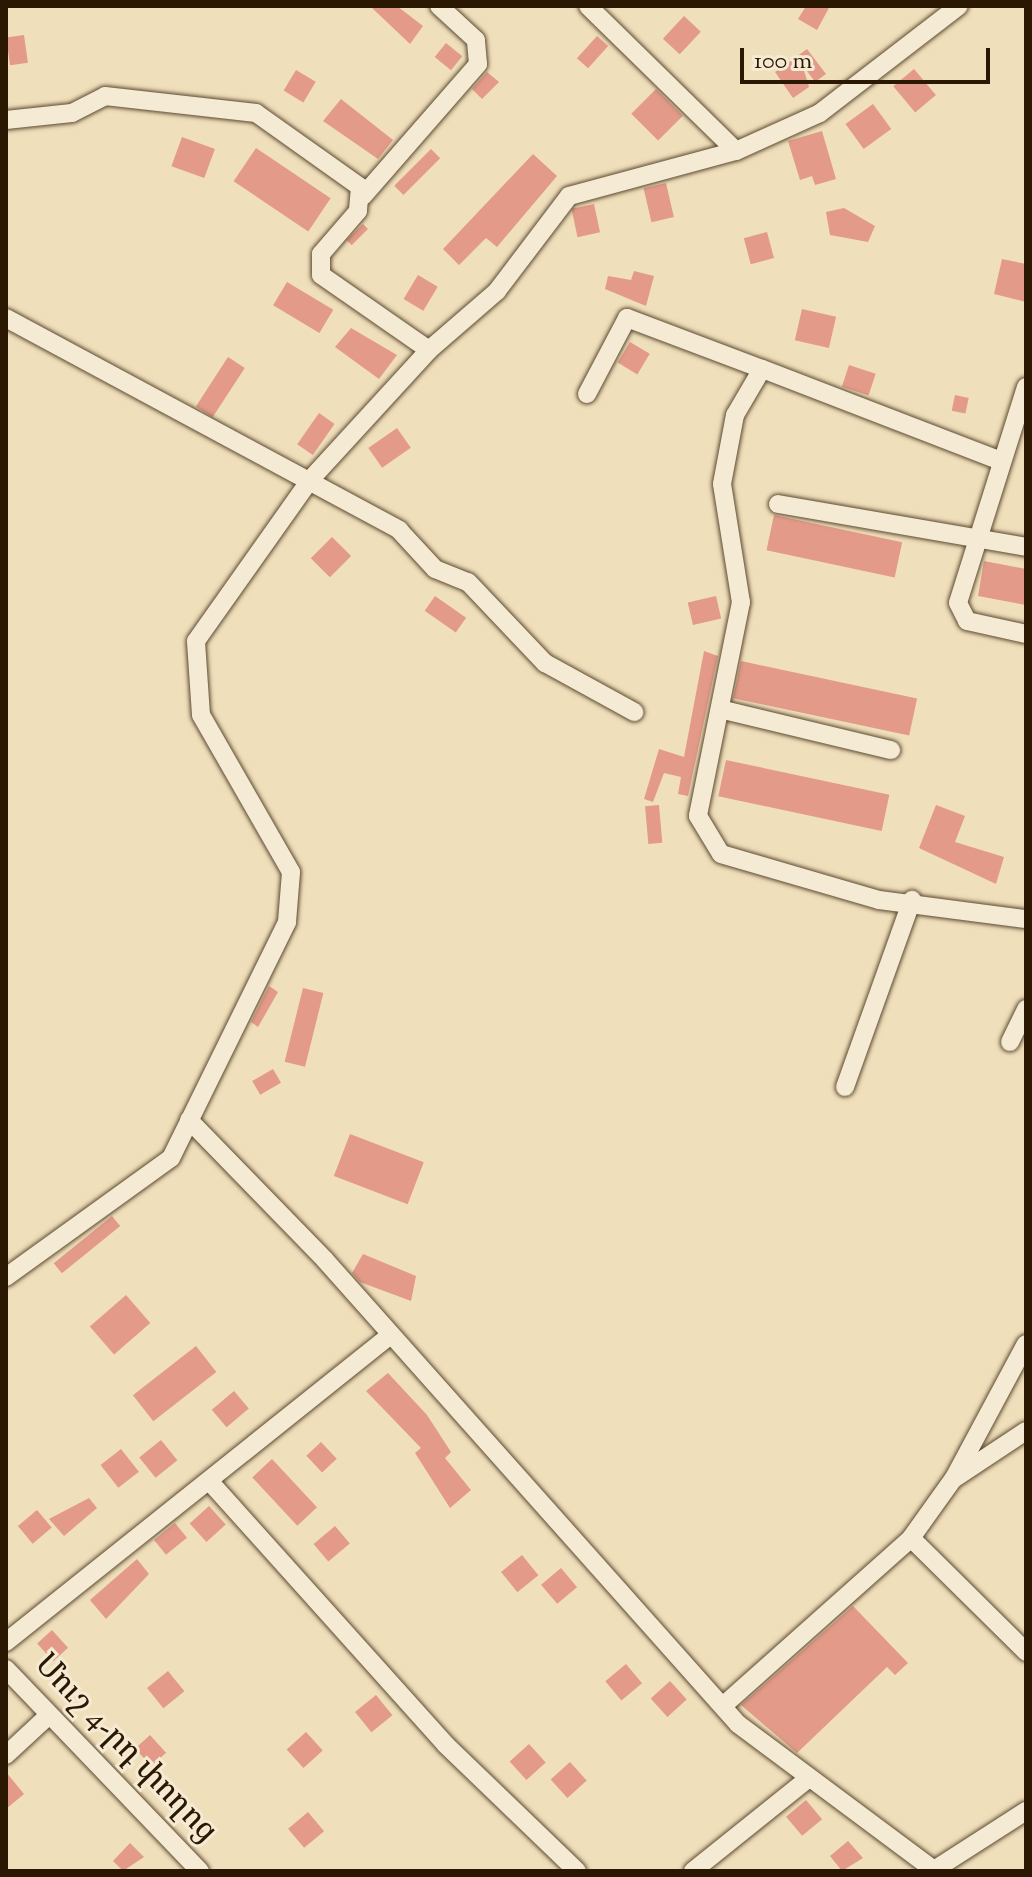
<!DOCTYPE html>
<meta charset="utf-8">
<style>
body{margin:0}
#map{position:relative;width:1032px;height:1877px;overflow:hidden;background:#f0dfbb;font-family:"Sorts Mill Goudy","Noto Serif Armenian",serif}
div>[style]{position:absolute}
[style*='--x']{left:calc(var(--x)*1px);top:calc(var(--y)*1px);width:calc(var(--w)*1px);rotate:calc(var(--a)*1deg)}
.building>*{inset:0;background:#e39a89;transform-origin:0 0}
.roads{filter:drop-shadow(0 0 2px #5c4a31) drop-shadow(0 0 2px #5c4a31)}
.minor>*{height:18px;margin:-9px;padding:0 9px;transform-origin:9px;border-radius:9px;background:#f5ead3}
span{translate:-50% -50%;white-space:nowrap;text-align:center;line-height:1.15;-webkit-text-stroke:6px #f5ead3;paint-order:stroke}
.street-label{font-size:32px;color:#2b1803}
.frame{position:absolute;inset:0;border:8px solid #2b1803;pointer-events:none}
.scale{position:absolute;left:740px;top:48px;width:250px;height:36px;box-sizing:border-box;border:4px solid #2b1803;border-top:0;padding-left:10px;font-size:24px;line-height:28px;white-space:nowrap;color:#2b1803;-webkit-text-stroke:6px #f5ead3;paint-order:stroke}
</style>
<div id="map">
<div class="building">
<i style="clip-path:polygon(370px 6px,397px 6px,423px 26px,410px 44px)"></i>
<i style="clip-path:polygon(806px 6px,830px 6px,817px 30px,798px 19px)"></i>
<i style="left:684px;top:16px;width:23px;height:31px;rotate:43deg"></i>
<i style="left:24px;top:35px;width:28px;height:18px;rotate:82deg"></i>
<i style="left:597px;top:36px;width:15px;height:30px;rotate:42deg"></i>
<i style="left:446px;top:43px;width:21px;height:18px;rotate:39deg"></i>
<i style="clip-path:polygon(807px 49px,826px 74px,815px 82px,802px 64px,809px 87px,793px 98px,775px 72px)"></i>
<i style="left:914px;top:69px;width:34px;height:27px;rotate:50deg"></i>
<i style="left:296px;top:70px;width:23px;height:24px;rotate:31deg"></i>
<i style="clip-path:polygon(487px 72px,499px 82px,482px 99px,472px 89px)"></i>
<i style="left:656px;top:89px;width:38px;height:35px;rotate:45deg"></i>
<i style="clip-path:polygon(341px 99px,393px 140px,378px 159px,323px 121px)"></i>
<i style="left:873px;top:104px;width:31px;height:34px;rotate:54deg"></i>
<i style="clip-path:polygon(822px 131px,836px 179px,815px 185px,812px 176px,800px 180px,788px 141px)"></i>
<i style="left:182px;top:137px;width:35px;height:31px;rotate:20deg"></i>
<i style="left:256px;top:148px;width:90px;height:40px;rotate:34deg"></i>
<i style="left:431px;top:149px;width:13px;height:52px;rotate:45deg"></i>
<i style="clip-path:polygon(533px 154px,557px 176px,497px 247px,486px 238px,459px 265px,443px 249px)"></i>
<i style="left:666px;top:183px;width:35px;height:23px;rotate:77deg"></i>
<i style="left:594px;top:204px;width:29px;height:23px;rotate:78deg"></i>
<i style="clip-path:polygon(844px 208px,875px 226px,868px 242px,830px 235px,826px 212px)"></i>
<i style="left:363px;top:224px;width:7px;height:23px;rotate:45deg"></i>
<i style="left:767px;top:232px;width:27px;height:24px;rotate:75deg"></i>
<i style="clip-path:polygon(1002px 259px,1026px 264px,1026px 302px,994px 294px)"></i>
<i style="clip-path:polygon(634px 271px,654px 276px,646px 306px,605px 289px,608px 276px,631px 280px)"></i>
<i style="left:418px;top:275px;width:23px;height:28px;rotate:31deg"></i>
<i style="left:287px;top:282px;width:54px;height:27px;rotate:31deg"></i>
<i style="left:802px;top:309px;width:35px;height:32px;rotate:13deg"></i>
<i style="clip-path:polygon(351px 328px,397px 355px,379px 379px,335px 347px)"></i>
<i style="left:630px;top:342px;width:23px;height:24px;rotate:31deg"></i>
<i style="left:228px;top:357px;width:20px;height:59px;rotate:33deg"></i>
<i style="left:849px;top:365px;width:28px;height:23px;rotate:18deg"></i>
<i style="left:955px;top:395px;width:14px;height:16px;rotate:12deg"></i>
<i style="left:319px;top:413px;width:19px;height:38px;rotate:35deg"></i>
<i style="left:397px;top:428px;width:24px;height:35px;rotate:55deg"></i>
<i style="left:774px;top:515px;width:131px;height:36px;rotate:12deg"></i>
<i style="left:332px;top:537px;width:27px;height:30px;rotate:45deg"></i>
<i style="clip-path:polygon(984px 561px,1026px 569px,1026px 605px,978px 596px)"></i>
<i style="left:435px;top:596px;width:38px;height:18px;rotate:35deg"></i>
<i style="left:716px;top:596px;width:23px;height:29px;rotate:77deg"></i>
<i style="clip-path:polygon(704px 651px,718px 656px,688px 796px,678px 794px,681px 777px,664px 773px,653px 802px,644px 799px,659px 749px,684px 757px)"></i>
<i style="left:741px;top:661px;width:180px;height:38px;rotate:12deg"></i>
<i style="left:726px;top:760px;width:167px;height:37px;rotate:12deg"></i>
<i style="left:659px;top:805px;width:38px;height:14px;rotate:85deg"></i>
<i style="clip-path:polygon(936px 805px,965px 816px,955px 842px,1004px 857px,996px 884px,919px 848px)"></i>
<i style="clip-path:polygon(269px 986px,278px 992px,258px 1027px,251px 1022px)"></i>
<i style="left:303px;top:988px;width:21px;height:76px;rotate:14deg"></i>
<i style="left:273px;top:1069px;width:16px;height:24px;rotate:60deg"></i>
<i style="left:350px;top:1134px;width:79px;height:45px;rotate:21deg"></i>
<i style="left:112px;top:1216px;width:13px;height:75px;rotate:51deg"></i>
<i style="clip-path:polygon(363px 1254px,416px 1276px,411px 1301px,360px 1282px,352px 1273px)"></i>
<i style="left:126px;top:1295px;width:37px;height:48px;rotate:49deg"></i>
<i style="left:196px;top:1346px;width:33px;height:80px;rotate:52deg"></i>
<i style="clip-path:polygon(388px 1373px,427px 1415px,451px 1452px,445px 1458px,471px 1490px,450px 1508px,415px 1453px,421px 1448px,366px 1391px)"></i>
<i style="left:234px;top:1391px;width:23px;height:29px;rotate:50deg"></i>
<i style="left:161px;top:1440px;width:26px;height:28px;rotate:51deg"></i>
<i style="left:321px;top:1442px;width:23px;height:20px;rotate:47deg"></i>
<i style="left:121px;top:1449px;width:29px;height:26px;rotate:52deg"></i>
<i style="left:272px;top:1459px;width:66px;height:27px;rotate:47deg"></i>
<i style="clip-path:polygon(89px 1498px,97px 1508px,64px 1536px,49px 1519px)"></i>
<i style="left:209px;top:1506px;width:25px;height:26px;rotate:48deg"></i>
<i style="left:37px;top:1510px;width:23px;height:25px;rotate:50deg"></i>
<i style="left:175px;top:1523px;width:19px;height:27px;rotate:51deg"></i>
<i style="left:335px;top:1526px;width:23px;height:28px;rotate:50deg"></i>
<i style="left:522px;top:1555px;width:26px;height:27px;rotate:51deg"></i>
<i style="clip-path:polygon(137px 1559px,149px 1574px,106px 1619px,90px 1600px)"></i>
<i style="left:561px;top:1568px;width:25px;height:26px;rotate:50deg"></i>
<i style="clip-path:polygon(853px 1606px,908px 1663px,895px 1675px,887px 1667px,797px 1753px,741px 1705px)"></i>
<i style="left:52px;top:1630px;width:24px;height:20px;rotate:48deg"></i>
<i style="left:626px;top:1664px;width:25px;height:27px;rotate:50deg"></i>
<i style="left:168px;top:1671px;width:26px;height:27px;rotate:51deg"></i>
<i style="left:670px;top:1681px;width:25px;height:26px;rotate:48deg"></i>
<i style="left:376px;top:1695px;width:26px;height:27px;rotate:51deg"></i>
<i style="left:306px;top:1732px;width:25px;height:26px;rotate:48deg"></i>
<i style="left:150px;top:1735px;width:24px;height:20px;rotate:48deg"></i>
<i style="left:529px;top:1744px;width:25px;height:26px;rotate:48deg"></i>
<i style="left:570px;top:1762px;width:25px;height:26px;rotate:48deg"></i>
<i style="clip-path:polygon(6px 1772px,24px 1794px,6px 1809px)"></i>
<i style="left:806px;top:1800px;width:25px;height:26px;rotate:50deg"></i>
<i style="left:308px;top:1812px;width:25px;height:26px;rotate:50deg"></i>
<i style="clip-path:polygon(848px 1841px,863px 1858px,842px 1871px,830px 1856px)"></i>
<i style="clip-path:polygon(130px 1843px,144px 1857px,123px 1871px,113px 1861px)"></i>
</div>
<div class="roads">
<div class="minor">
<i style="--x:588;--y:6;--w:207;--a:44.4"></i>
<i style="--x:6;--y:120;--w:66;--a:-6.1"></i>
<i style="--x:72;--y:113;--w:37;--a:-27"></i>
<i style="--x:105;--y:96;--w:152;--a:6.4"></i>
<i style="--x:256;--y:113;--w:128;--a:35.4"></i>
<i style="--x:360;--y:187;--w:24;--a:95"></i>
<i style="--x:358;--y:211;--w:57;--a:130.7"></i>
<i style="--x:321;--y:254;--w:21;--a:90"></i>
<i style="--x:321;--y:275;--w:131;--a:34.8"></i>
<i style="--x:363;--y:196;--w:175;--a:-48.9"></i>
<i style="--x:478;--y:64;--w:24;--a:-95"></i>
<i style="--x:476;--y:40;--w:50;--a:-137.4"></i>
<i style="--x:6;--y:318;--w:447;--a:28.3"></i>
<i style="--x:399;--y:530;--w:53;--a:47.3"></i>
<i style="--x:435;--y:569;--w:35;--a:22"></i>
<i style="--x:468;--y:582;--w:112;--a:46.5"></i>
<i style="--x:545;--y:663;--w:102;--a:28.8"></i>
<i style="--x:1026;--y:387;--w:226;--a:107.5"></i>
<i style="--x:958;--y:603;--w:20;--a:63"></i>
<i style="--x:967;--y:621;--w:60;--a:12.4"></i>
<i style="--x:587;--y:394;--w:86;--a:-62.2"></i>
<i style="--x:627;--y:318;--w:144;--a:20.7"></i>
<i style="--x:1001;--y:461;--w:256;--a:-158.9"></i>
<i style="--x:762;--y:369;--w:53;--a:120.4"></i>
<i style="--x:735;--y:415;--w:70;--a:100.7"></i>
<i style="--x:722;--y:484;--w:120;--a:80.9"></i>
<i style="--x:741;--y:602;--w:218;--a:101.4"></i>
<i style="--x:698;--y:816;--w:44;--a:58.8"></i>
<i style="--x:721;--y:854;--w:165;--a:16.2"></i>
<i style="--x:879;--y:900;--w:148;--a:7.4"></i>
<i style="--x:778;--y:504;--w:252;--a:9.8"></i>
<i style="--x:720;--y:709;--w:176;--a:13.5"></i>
<i style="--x:1010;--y:1042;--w:37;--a:-64"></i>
<i style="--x:845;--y:1087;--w:199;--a:-70.3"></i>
<i style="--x:189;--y:1120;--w:195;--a:45.8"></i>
<i style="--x:325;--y:1260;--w:621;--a:48.33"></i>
<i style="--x:738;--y:1724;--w:246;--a:36.7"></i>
<i style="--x:6;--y:1277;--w:203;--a:-35.8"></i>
<i style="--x:171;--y:1158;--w:263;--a:-63.8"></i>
<i style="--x:287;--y:922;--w:50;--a:-85.4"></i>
<i style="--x:291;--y:872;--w:181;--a:-119.8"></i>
<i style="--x:201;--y:715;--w:74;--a:-93.9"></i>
<i style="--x:196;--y:641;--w:197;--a:-54.7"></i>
<i style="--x:310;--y:480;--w:176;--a:-47.5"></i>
<i style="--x:429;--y:350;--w:90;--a:-40.9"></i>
<i style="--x:497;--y:291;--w:119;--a:-52.8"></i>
<i style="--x:569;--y:196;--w:173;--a:-15.1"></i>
<i style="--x:736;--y:151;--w:92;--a:-24.3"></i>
<i style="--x:820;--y:113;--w:175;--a:-37.6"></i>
<i style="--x:955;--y:1478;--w:85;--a:-33.5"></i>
<i style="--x:211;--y:1483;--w:352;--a:48.1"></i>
<i style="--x:446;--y:1745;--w:182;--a:43.9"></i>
<i style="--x:911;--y:1538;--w:162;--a:44.7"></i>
<i style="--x:6;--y:1642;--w:492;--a:-38.6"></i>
<i style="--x:6;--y:1669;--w:280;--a:46.2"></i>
<i style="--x:725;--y:1704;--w:249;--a:-41.7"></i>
<i style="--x:911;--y:1538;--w:74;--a:-54.4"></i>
<i style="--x:954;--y:1478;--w:152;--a:-61.8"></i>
<i style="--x:6;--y:1755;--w:59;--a:-42.9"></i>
<i style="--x:934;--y:1870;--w:109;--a:-32.7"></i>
<i style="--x:693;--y:1871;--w:147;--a:-38.7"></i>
</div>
</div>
<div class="street-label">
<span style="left:125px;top:1749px;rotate:46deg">Մուշ 4-րդ փողոց</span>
</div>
<div class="frame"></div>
<div class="scale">100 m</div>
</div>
